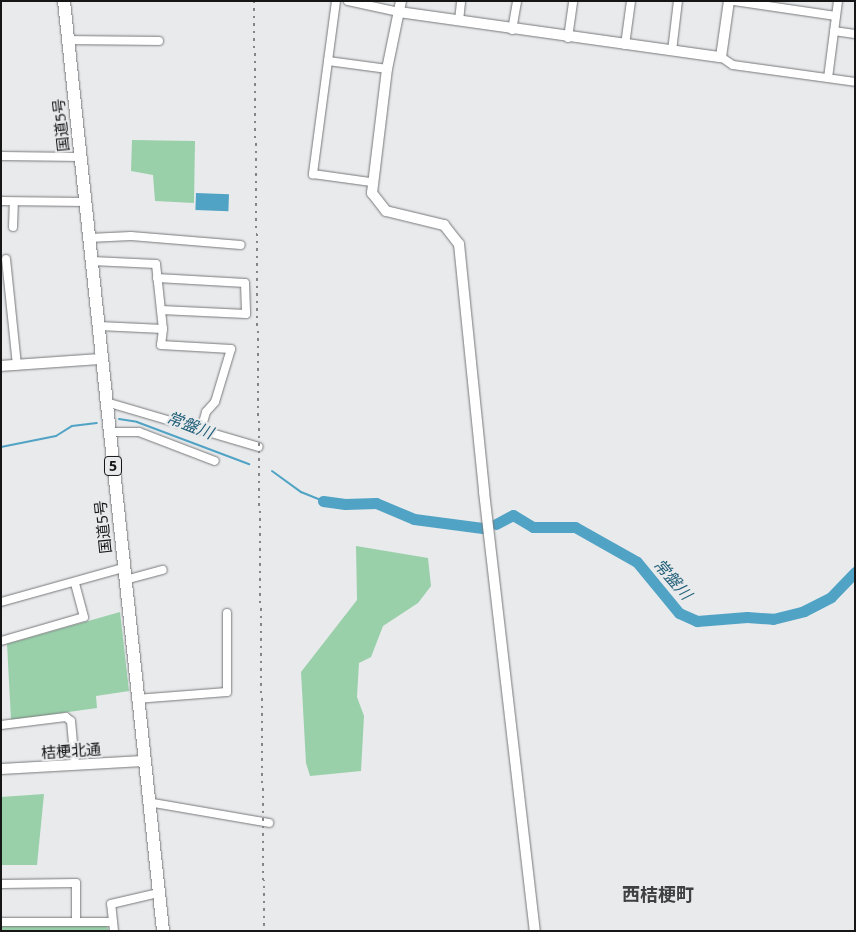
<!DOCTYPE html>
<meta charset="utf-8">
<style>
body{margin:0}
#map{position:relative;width:856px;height:932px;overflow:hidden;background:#e8eaec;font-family:"Noto Sans","Noto Sans JP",sans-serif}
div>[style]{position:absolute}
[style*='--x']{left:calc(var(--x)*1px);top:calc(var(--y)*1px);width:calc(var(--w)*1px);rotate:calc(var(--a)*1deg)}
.green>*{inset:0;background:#99d0aa}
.water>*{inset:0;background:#51a3c5;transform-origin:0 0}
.stream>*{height:2px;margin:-1px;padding:0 1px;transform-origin:1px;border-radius:1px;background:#51a3c5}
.river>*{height:11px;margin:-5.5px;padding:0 5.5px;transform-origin:5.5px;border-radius:5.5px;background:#51a3c5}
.roads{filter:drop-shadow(0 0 1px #77787a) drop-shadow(0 0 1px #77787a)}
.minor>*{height:8px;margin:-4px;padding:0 4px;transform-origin:4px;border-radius:4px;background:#fff}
.tertiary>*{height:10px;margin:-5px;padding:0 5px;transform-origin:5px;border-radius:5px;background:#fff}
.trunk>*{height:12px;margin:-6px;padding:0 6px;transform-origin:6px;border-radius:6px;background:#fff}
.rail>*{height:2px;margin-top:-1px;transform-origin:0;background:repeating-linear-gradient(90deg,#848586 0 2.5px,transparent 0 7.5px)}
span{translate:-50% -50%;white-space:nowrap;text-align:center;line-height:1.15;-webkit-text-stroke:4px #e8eaec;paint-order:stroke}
.shield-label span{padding:1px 4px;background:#e8eaec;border:1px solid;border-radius:4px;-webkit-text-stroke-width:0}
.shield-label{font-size:14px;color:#161617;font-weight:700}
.street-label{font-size:15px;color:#161617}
.water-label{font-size:16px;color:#205f78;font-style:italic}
.quarter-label{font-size:18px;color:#3f4042;font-weight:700}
.frame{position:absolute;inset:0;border:2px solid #161617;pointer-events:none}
</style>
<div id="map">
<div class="green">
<i style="clip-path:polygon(132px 140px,195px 141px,194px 203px,155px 201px,153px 175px,131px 171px)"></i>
<i style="clip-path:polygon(356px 546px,428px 558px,431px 586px,418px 603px,383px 626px,371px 657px,359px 663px,357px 697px,364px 716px,361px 771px,310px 776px,306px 763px,301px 672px,357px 600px)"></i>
<i style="clip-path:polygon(120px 612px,129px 691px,96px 696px,97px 708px,11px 720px,7px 644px)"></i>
<i style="clip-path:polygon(44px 794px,37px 865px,1px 865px,1px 797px)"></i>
<i style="clip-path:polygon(105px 924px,109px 931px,1px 931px,1px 926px)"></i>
</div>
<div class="water">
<i style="left:196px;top:193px;width:33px;height:17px;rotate:2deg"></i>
</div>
<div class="stream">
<i style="--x:119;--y:419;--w:18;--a:9"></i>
<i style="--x:137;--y:422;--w:120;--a:20.6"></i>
<i style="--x:1;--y:447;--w:56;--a:-11.3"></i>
<i style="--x:56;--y:436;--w:19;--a:-32"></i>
<i style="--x:72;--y:426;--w:25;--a:-7"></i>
<i style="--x:272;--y:471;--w:36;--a:36"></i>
<i style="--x:301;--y:492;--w:24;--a:22"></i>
</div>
<div class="river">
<i style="--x:323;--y:501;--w:22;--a:8"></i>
<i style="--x:345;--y:504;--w:31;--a:-2"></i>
<i style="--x:376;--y:503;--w:41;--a:22.8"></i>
<i style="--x:414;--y:519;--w:69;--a:7.5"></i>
<i style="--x:496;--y:524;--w:19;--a:-28"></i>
<i style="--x:513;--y:515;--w:23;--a:31"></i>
<i style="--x:533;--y:527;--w:42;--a:0"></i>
<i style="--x:575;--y:527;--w:71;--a:29.4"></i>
<i style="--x:637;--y:562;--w:66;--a:50.5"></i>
<i style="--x:679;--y:613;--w:20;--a:24"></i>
<i style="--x:697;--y:621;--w:50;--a:-4.6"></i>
<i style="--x:747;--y:617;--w:26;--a:4"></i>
<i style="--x:773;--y:619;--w:32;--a:-14"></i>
<i style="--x:804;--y:611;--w:30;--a:-27"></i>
<i style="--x:831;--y:597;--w:35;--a:-46"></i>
</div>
<div class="roads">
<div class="minor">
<i style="--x:336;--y:1;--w:175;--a:97.6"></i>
<i style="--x:313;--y:174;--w:59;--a:7.9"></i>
<i style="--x:348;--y:1;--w:52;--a:12.2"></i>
<i style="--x:734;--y:1;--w:103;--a:8.4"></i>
<i style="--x:459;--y:21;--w:20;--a:-84"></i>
<i style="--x:512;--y:30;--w:29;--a:-80"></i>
<i style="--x:834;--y:31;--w:21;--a:8"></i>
<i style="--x:568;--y:38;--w:37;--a:-82"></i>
<i style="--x:68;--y:40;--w:91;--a:0.6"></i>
<i style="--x:625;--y:45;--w:44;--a:-82.2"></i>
<i style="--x:672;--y:51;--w:50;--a:-83.2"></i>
<i style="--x:721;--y:57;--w:14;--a:34"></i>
<i style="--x:733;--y:65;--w:123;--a:7.9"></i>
<i style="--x:328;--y:61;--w:60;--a:7.7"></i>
<i style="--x:828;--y:78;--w:78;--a:-82.6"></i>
<i style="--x:1;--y:156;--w:80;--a:0.7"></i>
<i style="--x:1;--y:201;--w:84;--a:0.7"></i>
<i style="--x:13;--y:227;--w:25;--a:-88"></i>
<i style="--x:89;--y:238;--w:42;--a:-2.7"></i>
<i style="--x:131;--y:236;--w:110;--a:4.7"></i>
<i style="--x:6;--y:259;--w:107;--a:84.1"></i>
<i style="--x:92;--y:261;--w:64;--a:2.7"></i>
<i style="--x:156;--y:264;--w:65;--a:83.9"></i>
<i style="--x:163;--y:329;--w:16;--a:97"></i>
<i style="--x:161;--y:345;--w:70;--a:3.3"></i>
<i style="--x:231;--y:349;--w:55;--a:106.8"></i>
<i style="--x:215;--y:402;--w:13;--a:132"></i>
<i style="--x:206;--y:412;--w:19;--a:106"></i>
<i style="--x:157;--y:278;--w:88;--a:3.3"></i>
<i style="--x:245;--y:283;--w:31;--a:88"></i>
<i style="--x:246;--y:314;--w:85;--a:-177.3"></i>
<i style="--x:99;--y:326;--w:64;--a:2.7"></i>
<i style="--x:106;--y:402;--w:159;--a:16.4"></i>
<i style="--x:109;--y:432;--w:30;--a:0"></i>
<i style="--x:139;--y:432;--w:81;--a:20.9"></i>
<i style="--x:125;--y:580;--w:39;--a:-15"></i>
<i style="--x:1;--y:602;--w:127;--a:-15.6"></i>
<i style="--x:1;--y:641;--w:86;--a:-16.1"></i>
<i style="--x:84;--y:617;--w:35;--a:-105"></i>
<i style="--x:136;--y:699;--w:91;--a:-4.4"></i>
<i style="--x:227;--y:692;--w:79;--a:-90"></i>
<i style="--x:1;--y:725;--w:65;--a:-7"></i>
<i style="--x:66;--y:717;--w:6;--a:39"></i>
<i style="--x:71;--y:721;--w:44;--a:84.8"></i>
<i style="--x:148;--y:802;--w:123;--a:9.8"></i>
<i style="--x:1;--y:884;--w:75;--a:-0.8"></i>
<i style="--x:76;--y:883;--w:39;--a:90"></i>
<i style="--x:76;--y:922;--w:37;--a:0"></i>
<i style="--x:1;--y:922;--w:75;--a:0"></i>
<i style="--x:114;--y:931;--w:27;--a:-96"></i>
<i style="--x:111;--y:904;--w:48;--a:-13.2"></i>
</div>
<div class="tertiary">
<i style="--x:401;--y:1;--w:69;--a:101.6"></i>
<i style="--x:387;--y:69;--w:125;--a:96.9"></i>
<i style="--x:372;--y:193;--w:23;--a:52"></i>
<i style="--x:386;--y:211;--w:60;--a:13.6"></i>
<i style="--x:444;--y:225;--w:24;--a:52"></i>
<i style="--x:459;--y:244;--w:249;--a:84.2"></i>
<i style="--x:484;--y:492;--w:442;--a:83.4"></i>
<i style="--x:399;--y:12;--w:325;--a:8"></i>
<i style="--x:721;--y:57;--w:57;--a:-81.9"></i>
<i style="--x:1;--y:366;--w:101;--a:-4"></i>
<i style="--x:1;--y:769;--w:142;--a:-3.2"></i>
</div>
<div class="trunk">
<i style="--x:64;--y:1;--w:935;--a:83.92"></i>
</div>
</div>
<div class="rail">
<i style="--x:254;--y:1;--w:930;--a:89.38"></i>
</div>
<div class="shield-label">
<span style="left:113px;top:466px">5</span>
</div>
<div class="street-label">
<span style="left:61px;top:125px;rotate:-96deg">国道5号</span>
<span style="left:103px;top:527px;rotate:-96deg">国道5号</span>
<span style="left:71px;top:751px;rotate:-4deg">桔梗北通</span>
</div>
<div class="water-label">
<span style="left:190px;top:425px;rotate:21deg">常盤川</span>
<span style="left:673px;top:579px;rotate:49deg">常盤川</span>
</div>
<div class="quarter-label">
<span style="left:658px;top:894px">西桔梗町</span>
</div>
<div class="frame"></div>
</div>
